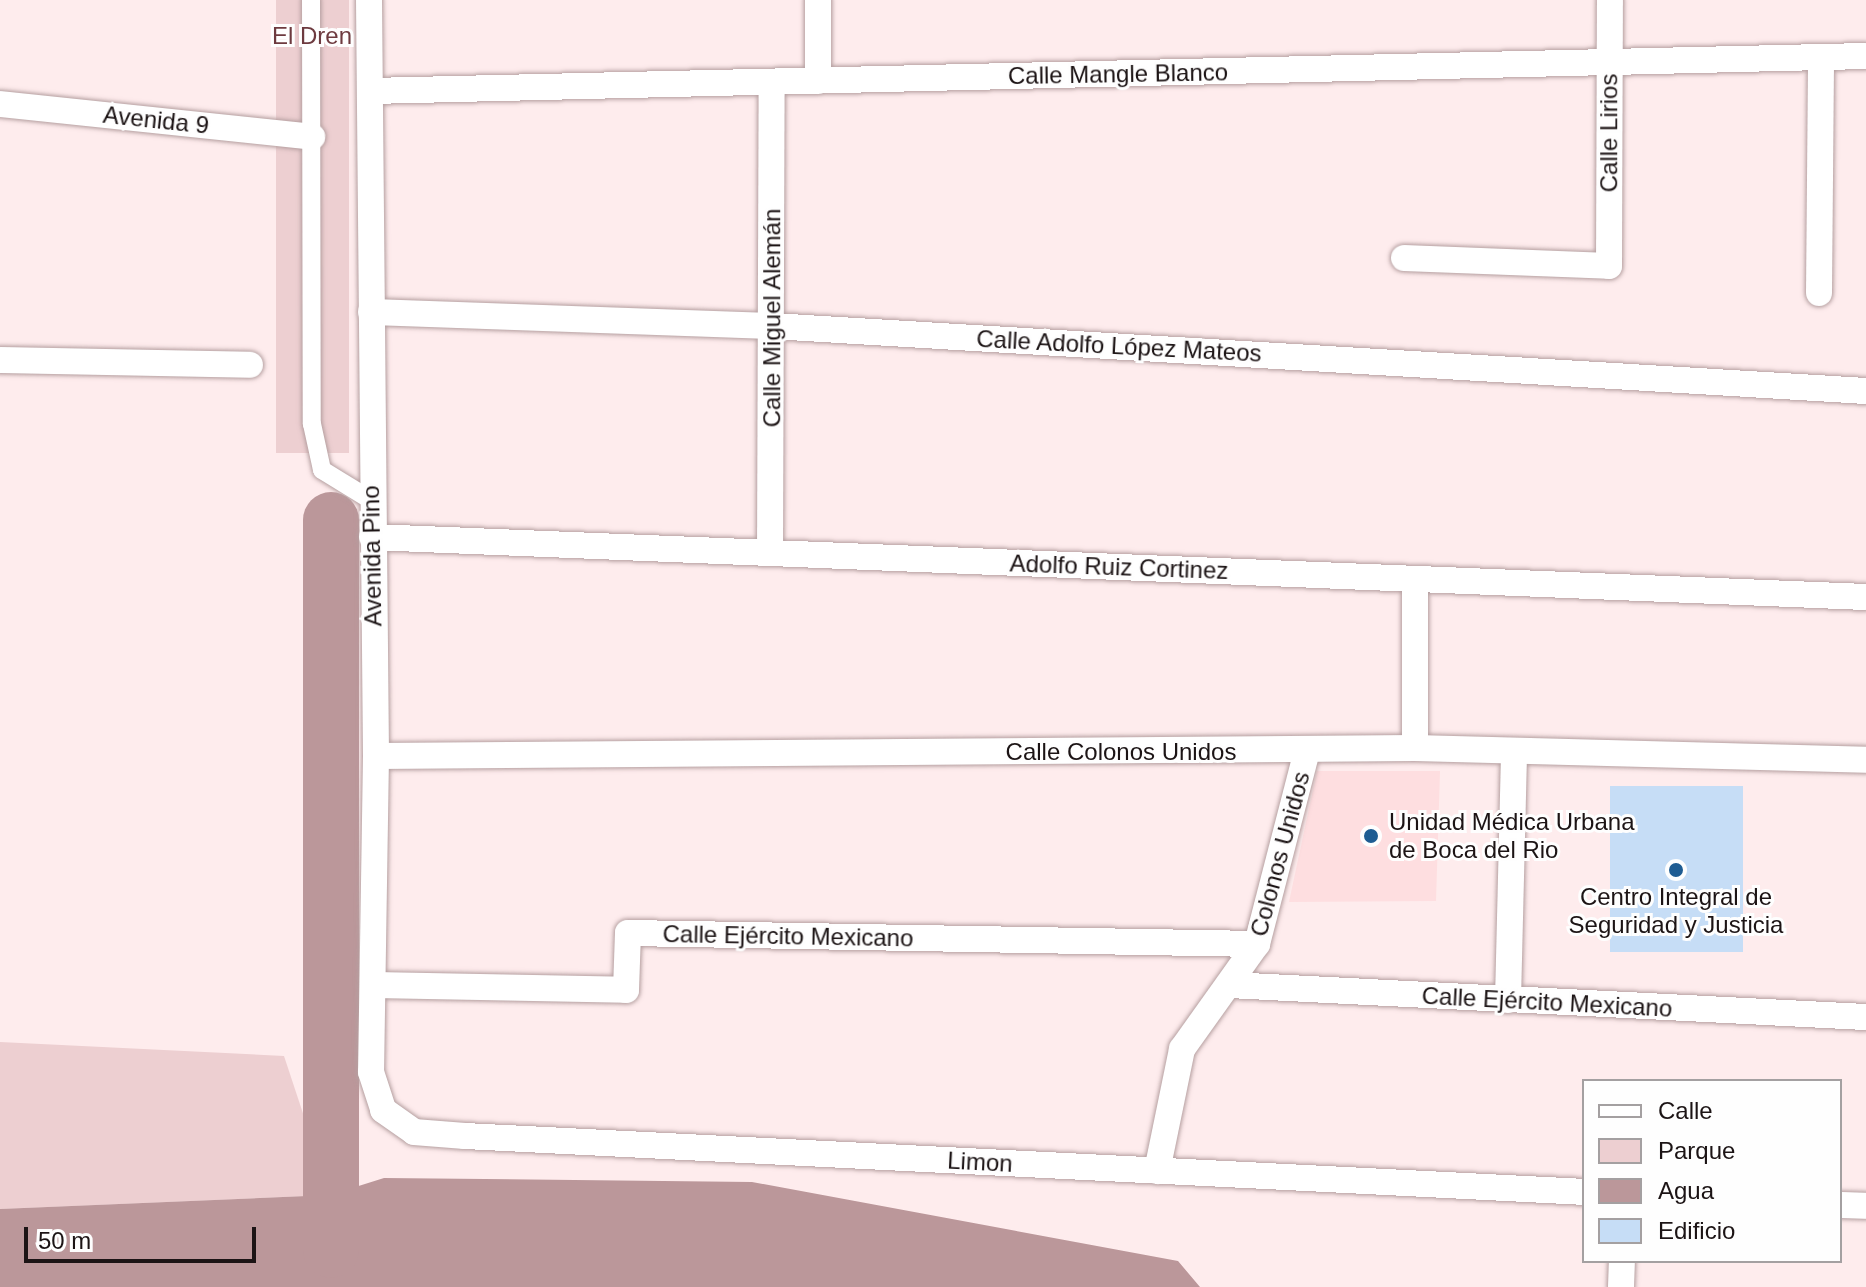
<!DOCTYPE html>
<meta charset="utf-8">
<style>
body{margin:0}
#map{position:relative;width:1866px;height:1287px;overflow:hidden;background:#feeced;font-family:Arial,sans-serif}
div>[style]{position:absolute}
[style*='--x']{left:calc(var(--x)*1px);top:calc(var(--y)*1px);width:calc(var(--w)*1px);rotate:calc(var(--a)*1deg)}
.built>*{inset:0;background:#fedee0}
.green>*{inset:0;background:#edcfd1;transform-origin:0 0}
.water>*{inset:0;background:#bb979a}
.river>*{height:56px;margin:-28px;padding:0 28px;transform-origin:28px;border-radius:28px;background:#bb979a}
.building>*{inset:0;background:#c6ddf6;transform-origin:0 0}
.roads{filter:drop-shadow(0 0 2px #b59fa0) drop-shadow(0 0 2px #b59fa0)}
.pedestrian>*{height:18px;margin:-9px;padding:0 9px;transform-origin:9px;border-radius:9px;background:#fff}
.minor>*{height:26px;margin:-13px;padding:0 13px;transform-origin:13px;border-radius:13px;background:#fff}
.dots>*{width:22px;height:22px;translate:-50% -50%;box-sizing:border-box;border:4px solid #fefefe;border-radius:50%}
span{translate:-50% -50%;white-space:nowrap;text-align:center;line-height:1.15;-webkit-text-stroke:6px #fefefe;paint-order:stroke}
.park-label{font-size:24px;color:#6d3a3f}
.street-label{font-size:24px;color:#1c1415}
.poi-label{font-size:24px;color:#1c1415}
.left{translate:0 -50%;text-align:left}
.legend{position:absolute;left:1582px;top:1079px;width:260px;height:184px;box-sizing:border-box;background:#fefefe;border:2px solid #a4a0a1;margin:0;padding:10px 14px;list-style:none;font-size:24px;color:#1c1415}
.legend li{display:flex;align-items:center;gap:16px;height:40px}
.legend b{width:40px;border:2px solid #a4a0a1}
.scale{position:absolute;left:24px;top:1227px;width:232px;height:36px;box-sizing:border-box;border:4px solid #1c1415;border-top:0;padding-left:10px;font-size:24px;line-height:28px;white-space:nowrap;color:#1c1415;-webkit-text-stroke:6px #fefefe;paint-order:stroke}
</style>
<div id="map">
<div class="built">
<i style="clip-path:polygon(1317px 771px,1440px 771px,1436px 901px,1289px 902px)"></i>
</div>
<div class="green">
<i style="left:276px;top:0;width:73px;height:453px"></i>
<i style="clip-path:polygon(0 1042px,284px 1056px,330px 1195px,0 1209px)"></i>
</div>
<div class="water">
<i style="clip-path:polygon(384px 1178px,752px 1182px,1178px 1261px,1200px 1287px,0 1287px,0 1209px,330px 1195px)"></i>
</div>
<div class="river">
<i style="--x:331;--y:1250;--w:730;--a:-90"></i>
</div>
<div class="building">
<i style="left:1610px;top:786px;width:133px;height:166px"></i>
</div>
<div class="roads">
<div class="pedestrian">
<i style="--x:311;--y:0;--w:424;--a:89.9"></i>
<i style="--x:312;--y:424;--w:47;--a:77.7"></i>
<i style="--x:322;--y:470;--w:57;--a:31.5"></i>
</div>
<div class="minor">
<i style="--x:369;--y:0;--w:756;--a:89.47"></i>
<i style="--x:376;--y:756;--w:316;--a:90.9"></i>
<i style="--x:371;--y:1072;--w:40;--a:72"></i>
<i style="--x:383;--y:1110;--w:38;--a:35"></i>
<i style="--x:414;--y:1132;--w:51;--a:4.5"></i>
<i style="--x:465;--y:1136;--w:1120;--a:2.86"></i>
<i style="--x:818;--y:0;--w:81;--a:90"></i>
<i style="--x:370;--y:91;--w:1496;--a:-1.34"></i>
<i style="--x:0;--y:104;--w:314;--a:6"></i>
<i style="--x:1404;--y:258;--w:205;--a:2.2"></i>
<i style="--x:1609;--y:266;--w:266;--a:-89.8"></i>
<i style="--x:1819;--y:293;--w:236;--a:-89.5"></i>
<i style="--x:371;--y:312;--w:401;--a:2"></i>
<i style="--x:772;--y:326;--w:1096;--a:3.4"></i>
<i style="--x:0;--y:360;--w:250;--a:1.1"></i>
<i style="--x:372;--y:537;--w:1495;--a:2.3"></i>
<i style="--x:770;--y:553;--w:471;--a:-89.8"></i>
<i style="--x:1415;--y:579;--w:169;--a:90"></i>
<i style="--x:376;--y:756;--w:1039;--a:-0.44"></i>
<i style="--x:1415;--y:748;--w:451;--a:1.5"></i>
<i style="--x:374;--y:985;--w:252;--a:1.1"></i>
<i style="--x:626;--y:990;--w:57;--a:-88"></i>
<i style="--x:628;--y:933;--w:629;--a:1"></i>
<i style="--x:1229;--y:985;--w:638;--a:2.88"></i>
<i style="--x:1508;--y:1000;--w:248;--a:-88.6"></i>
<i style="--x:1157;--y:1171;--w:125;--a:-78.4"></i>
<i style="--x:1182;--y:1049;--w:129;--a:-54.5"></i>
<i style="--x:1257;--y:944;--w:199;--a:-75.5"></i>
<i style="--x:1840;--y:1205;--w:26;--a:2"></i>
<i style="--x:1621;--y:1287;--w:26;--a:-88"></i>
</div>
</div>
<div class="dots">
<i style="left:1371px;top:836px;background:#1e5c92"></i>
<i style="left:1676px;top:870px;background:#1e5c92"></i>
</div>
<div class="park-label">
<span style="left:312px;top:36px">El Dren</span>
</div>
<div class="street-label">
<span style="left:1118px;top:74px;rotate:-1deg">Calle Mangle Blanco</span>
<span style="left:156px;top:120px;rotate:6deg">Avenida 9</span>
<span style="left:1609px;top:133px;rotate:-90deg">Calle Lirios</span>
<span style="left:772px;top:318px;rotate:-90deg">Calle Miguel Alemán</span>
<span style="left:1119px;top:346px;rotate:3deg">Calle Adolfo López Mateos</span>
<span style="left:372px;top:556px;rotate:-91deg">Avenida Pino</span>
<span style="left:1119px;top:567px;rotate:2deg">Adolfo Ruiz Cortinez</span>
<span style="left:1121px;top:752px">Calle Colonos Unidos</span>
<span style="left:1280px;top:854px;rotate:-75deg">Colonos Unidos</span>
<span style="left:788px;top:936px;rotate:1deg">Calle Ejército Mexicano</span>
<span style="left:1547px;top:1002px;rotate:3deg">Calle Ejército Mexicano</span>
<span style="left:980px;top:1162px;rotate:3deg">Limon</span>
</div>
<div class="poi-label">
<span class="left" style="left:1389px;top:836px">Unidad Médica Urbana<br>de Boca del Rio</span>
<span style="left:1676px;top:911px">Centro Integral de<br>Seguridad y Justicia</span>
</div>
<ul class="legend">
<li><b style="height:10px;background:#fff"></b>Calle</li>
<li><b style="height:22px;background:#edcfd1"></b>Parque</li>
<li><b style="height:22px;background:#bb979a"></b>Agua</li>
<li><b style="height:22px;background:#c6ddf6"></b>Edificio</li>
</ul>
<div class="scale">50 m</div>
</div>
